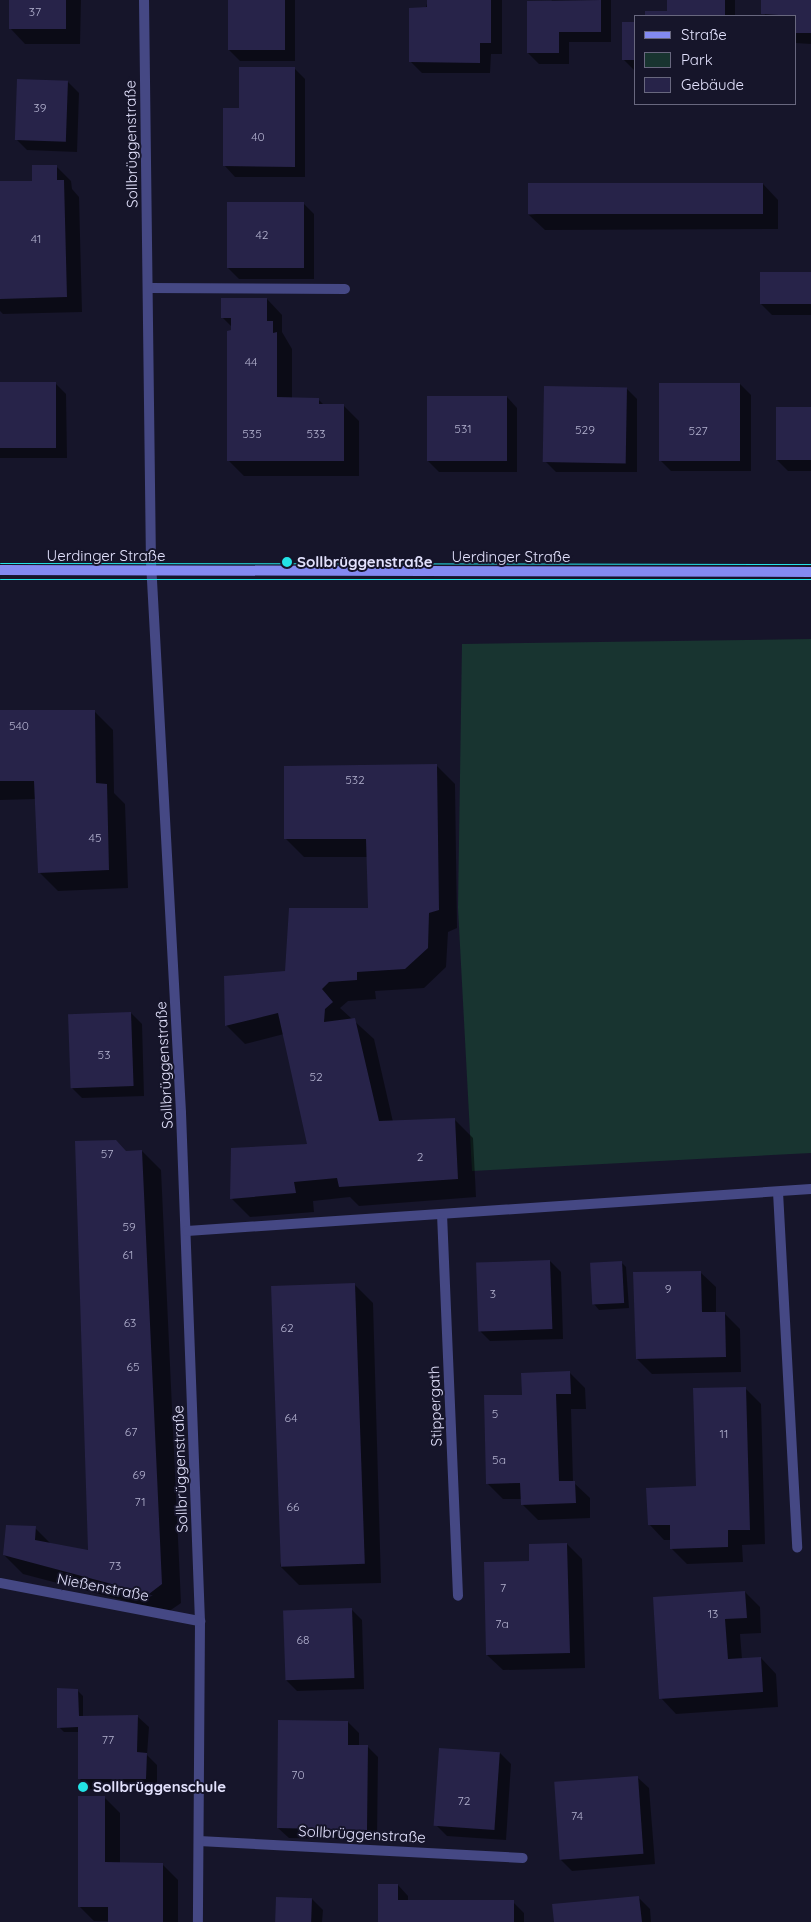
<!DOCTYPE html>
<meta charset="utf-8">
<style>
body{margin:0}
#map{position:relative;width:811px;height:1922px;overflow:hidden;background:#16152a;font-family:Quicksand,sans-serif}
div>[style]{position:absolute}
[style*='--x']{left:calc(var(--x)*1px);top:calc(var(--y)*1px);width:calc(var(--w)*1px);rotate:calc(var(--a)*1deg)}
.green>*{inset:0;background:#183430}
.shadow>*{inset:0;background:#0007}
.building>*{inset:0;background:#272349;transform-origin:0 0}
.lane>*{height:10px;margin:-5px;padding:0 5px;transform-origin:5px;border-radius:5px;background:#454884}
.street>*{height:10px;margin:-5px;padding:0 5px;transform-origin:5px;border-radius:5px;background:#454884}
.secondary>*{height:10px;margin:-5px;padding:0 5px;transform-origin:5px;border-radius:5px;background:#838af1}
.tram>*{height:1px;margin:-0.5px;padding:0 0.5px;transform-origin:0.5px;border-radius:0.5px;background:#23e3e6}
.dots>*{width:14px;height:14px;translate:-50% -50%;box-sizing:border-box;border:2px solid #16152a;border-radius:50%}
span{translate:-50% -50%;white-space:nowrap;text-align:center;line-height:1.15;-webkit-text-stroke:4px #16152a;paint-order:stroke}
.number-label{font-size:12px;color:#b3b2cf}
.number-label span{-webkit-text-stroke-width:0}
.street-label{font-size:15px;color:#e2e1fc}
.poi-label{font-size:15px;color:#e2e1fc;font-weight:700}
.left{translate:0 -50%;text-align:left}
.legend{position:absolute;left:634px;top:15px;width:162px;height:90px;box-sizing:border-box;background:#16152a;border:1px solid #68677e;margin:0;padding:6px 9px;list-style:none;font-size:15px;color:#e2e1fc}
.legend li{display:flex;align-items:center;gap:10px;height:25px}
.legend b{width:25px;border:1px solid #68677e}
</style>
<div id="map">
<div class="green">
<i style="clip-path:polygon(811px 639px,811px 1153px,472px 1171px,458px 908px,462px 644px)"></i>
</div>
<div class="shadow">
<i style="clip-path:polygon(10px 0,81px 0,80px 44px,25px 44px,10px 28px)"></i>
<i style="clip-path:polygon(229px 0,295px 0,295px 61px,240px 61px,229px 50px)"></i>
<i style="clip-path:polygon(428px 0,502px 0,502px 54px,491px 54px,490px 73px,422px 73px,411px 62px)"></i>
<i style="clip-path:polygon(552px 0,611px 0,611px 42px,569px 42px,569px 64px,539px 64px,528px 53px)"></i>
<i style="clip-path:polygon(668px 0,735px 0,735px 16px,647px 16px,647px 12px,668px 12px)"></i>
<i style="clip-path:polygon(762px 0,811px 0,811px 44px,795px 43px,795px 16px,765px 16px)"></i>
<i style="clip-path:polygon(635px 23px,635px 71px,624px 60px)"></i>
<i style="clip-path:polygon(294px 68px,305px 79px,305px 177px,235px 177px,225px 166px,240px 110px)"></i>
<i style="clip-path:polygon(68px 82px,79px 93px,77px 152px,27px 150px,16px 139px)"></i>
<i style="clip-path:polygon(56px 166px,71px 181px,72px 189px,79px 197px,82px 312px,3px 314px,0 311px,0 182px,33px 182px)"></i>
<i style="clip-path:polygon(763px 184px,778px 200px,778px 229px,545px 230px,529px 215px)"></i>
<i style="clip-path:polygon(303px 203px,314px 214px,314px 279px,239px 279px,228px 268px)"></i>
<i style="clip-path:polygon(811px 274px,811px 315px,772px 315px,761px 304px)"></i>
<i style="clip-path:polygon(267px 299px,282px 315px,282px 332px,292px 349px,292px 399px,318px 399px,324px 405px,344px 406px,359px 421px,359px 476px,244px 476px,229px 461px,232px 327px,222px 317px)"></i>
<i style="clip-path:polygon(55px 383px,66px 394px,67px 458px,0 458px,0 384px)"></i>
<i style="clip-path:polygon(740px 384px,751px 395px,751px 471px,671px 471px,660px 460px)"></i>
<i style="clip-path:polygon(626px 388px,637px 399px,637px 472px,556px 472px,545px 461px)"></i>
<i style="clip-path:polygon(507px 397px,517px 408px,517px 472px,439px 472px,428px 461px)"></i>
<i style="clip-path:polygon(811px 409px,811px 471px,788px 471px,777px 460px)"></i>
<i style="clip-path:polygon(94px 711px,113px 730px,114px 793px,125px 804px,128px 888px,58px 891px,39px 872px,36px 799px,0 800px,0 712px)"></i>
<i style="clip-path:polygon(436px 765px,455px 784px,457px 928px,448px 932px,446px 967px,424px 988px,375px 991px,376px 999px,348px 1001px,340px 1008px,374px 1039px,393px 1122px,454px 1119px,473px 1138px,476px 1197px,359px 1206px,350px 1197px,313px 1201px,314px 1212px,250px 1217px,232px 1199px,309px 1145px,284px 1034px,245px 1044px,226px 1025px,286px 972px,370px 909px,368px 857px,304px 857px,285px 838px)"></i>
<i style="clip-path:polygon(131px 1013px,142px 1024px,144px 1096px,82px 1098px,71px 1087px)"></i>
<i style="clip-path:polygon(142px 1151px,161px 1170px,181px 1603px,168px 1612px,23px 1574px,4px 1555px,35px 1528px,52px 1545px,90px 1552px,126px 1152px)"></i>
<i style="clip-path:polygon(550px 1261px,561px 1272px,563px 1339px,490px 1341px,479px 1330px)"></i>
<i style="clip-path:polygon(621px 1262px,626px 1267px,629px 1308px,599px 1310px,594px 1304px)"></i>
<i style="clip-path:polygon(700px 1272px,716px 1287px,716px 1313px,724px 1313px,740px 1329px,741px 1372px,652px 1374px,637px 1359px)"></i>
<i style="clip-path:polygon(354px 1284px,373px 1303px,381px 1583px,299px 1585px,280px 1566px)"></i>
<i style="clip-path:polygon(570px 1373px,585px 1388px,586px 1409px,571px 1409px,573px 1482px,590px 1498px,590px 1518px,538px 1520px,522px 1504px,522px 1499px,503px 1499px,488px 1484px,523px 1396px)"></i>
<i style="clip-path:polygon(745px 1388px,761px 1404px,765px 1544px,742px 1545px,743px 1562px,687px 1564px,672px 1549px,671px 1540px,664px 1540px,649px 1524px,697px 1488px)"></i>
<i style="clip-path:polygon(567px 1544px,582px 1559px,585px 1668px,503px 1670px,487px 1655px,530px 1562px)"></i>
<i style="clip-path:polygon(745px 1592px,760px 1607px,761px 1633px,740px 1634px,742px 1659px,761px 1658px,776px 1674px,778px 1707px,676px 1714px,661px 1698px)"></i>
<i style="clip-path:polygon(351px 1609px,362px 1620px,364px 1689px,297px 1691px,286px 1680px)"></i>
<i style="clip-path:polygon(78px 1691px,83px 1696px,83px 1717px,138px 1717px,149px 1727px,147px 1755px,157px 1765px,157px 1789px,90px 1789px,79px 1778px,80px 1732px,64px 1732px,59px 1727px)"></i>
<i style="clip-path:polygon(348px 1722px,359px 1733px,359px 1746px,367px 1746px,378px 1757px,377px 1840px,289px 1838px,278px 1828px)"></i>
<i style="clip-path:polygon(500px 1753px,511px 1764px,506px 1840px,447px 1836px,436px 1825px)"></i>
<i style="clip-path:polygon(638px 1778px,649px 1788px,655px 1864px,572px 1871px,561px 1860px)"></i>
<i style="clip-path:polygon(104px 1797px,120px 1813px,120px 1864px,162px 1864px,178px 1880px,178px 1922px,94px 1921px,79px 1906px)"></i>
<i style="clip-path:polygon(398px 1885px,408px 1896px,408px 1901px,513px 1902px,524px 1913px,524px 1922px,380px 1922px)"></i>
<i style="clip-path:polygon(639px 1898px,650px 1909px,651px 1922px,555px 1922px)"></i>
<i style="clip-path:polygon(312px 1899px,323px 1910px,322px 1922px,277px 1922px)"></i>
</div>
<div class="building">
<i style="left:9px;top:0;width:57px;height:29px"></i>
<i style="left:228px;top:0;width:57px;height:50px"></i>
<i style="clip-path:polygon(427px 0,491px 0,491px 43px,480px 43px,480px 63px,409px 62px,409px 8px,427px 7px)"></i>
<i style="clip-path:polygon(601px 0,601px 32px,559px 32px,559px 53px,527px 53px,527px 1px)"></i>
<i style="clip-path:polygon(667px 0,725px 0,725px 16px,645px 16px,645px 11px,667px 11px)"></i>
<i style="clip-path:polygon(761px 0,811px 0,811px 33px,795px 33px,795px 16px,761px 14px)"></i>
<i style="left:622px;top:22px;width:13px;height:38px"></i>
<i style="clip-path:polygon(239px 67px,295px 67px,295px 167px,223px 166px,223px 108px,239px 108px)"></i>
<i style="left:17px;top:79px;width:51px;height:61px;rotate:2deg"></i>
<i style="clip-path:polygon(32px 165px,57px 165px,57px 180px,64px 180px,67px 297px,0 299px,0 181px,32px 181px)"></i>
<i style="left:763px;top:183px;width:31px;height:235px;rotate:90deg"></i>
<i style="left:227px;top:202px;width:77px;height:66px"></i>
<i style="left:760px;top:272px;width:51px;height:32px"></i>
<i style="clip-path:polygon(221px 298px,267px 298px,267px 321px,273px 321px,273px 333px,277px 332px,277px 397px,319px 398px,319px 404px,344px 404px,344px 461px,227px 461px,227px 331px,231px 330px,231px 318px,221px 318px)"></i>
<i style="left:0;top:382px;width:56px;height:66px"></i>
<i style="left:659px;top:383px;width:81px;height:78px"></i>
<i style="left:544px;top:386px;width:83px;height:76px;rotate:1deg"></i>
<i style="left:427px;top:396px;width:80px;height:65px"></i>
<i style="left:776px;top:407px;width:35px;height:53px"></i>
<i style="clip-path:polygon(0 710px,95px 710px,96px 783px,107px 784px,109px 870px,38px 873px,34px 781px,0 781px)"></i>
<i style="clip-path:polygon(437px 764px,439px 910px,429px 913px,428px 948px,405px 969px,357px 972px,357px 980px,329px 982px,322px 989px,333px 1002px,325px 1009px,324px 1022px,355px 1018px,379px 1121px,455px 1118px,458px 1179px,339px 1187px,337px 1178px,294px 1182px,296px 1193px,230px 1199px,231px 1148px,307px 1144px,278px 1013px,225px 1026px,224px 976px,285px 971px,289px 908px,368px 908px,366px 839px,284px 839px,284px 766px)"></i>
<i style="left:131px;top:1012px;width:74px;height:63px;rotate:88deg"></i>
<i style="clip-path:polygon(116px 1140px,126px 1151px,142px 1150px,162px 1584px,149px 1594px,3px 1555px,6px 1525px,36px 1526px,35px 1540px,88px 1550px,75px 1141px)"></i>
<i style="left:550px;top:1260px;width:69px;height:74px;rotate:88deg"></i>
<i style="left:622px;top:1261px;width:42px;height:32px;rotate:87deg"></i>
<i style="clip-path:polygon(701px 1271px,702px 1312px,725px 1312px,726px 1357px,636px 1359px,633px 1272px)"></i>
<i style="left:355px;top:1283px;width:281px;height:84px;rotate:88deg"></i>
<i style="clip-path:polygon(570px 1371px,571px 1394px,556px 1394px,559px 1481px,575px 1481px,576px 1503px,521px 1505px,520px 1483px,486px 1484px,484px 1395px,522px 1395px,521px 1373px)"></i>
<i style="clip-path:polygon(746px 1387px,750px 1530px,728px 1530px,728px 1547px,670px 1549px,670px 1525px,648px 1525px,646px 1488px,696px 1486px,693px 1388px)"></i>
<i style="clip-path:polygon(567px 1543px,570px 1653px,486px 1655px,484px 1562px,529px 1561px,529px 1544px)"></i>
<i style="clip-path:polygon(745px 1591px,747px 1618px,725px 1619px,728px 1659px,761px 1657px,763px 1692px,659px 1699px,653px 1597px)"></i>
<i style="left:352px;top:1608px;width:70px;height:69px;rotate:88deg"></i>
<i style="clip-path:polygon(57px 1688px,78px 1689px,79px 1716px,138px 1715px,137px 1752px,147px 1753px,146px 1779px,78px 1779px,78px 1727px,57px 1728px)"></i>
<i style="clip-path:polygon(278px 1720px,348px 1721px,348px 1745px,368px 1745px,367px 1830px,277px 1828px)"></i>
<i style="left:439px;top:1748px;width:61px;height:78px;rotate:4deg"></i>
<i style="left:638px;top:1776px;width:78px;height:84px;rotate:86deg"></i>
<i style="clip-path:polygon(78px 1796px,105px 1796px,105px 1862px,163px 1863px,163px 1922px,108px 1922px,108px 1907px,78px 1907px)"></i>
<i style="clip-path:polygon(378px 1884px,398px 1884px,398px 1900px,514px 1900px,514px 1922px,378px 1922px)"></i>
<i style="clip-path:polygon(639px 1896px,642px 1922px,554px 1922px,552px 1904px)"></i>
<i style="left:276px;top:1897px;width:36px;height:25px;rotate:2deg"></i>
</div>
<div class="lane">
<i style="--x:149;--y:288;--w:196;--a:0.3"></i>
<i style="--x:778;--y:1192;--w:356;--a:86.9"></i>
<i style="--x:442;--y:1214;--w:382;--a:87.6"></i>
<i style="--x:199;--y:1841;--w:324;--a:3"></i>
</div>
<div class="street">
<i style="--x:144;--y:0;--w:562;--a:89.29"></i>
<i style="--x:151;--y:562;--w:552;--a:86.88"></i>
<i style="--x:181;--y:1113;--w:508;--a:87.86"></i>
<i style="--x:200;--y:1621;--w:301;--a:90.4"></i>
<i style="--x:187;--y:1231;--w:625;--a:-3.85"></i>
<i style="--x:0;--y:1583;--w:204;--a:10.8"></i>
</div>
<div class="secondary">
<i style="--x:0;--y:570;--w:811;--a:0.14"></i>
</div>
<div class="tram">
<i style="--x:0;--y:563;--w:811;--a:0.07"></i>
<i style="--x:0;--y:579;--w:811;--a:0"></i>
</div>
<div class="dots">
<i style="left:287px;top:562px;background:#23e3e6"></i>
<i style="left:83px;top:1787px;background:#23e3e6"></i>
</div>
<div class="number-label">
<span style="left:35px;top:12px">37</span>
<span style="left:40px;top:108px">39</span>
<span style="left:258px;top:137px">40</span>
<span style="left:262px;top:235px">42</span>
<span style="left:36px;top:239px">41</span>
<span style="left:251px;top:362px">44</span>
<span style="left:463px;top:429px">531</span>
<span style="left:585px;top:430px">529</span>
<span style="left:698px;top:431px">527</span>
<span style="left:252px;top:434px">535</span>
<span style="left:316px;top:434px">533</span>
<span style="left:19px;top:726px">540</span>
<span style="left:355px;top:780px">532</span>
<span style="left:95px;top:838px">45</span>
<span style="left:104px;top:1055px">53</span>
<span style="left:316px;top:1077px">52</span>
<span style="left:107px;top:1154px">57</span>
<span style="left:420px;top:1157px">2</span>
<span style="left:129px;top:1227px">59</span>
<span style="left:128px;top:1255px">61</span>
<span style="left:668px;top:1289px">9</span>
<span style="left:493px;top:1294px">3</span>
<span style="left:130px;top:1323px">63</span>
<span style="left:287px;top:1328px">62</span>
<span style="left:133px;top:1367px">65</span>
<span style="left:495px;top:1414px">5</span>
<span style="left:291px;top:1418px">64</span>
<span style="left:131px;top:1432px">67</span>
<span style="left:724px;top:1434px">11</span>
<span style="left:499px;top:1460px">5a</span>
<span style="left:139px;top:1475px">69</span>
<span style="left:140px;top:1502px">71</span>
<span style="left:293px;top:1507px">66</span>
<span style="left:115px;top:1566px">73</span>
<span style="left:503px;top:1588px">7</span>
<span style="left:713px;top:1614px">13</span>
<span style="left:502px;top:1624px">7a</span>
<span style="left:303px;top:1640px">68</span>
<span style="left:108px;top:1740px">77</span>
<span style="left:298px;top:1775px">70</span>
<span style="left:464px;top:1801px">72</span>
<span style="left:577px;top:1816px">74</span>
</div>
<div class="street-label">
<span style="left:131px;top:144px;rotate:-91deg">Sollbrüggenstraße</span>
<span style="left:106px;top:556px">Uerdinger Straße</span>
<span style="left:511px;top:557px">Uerdinger Straße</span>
<span style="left:164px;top:1065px;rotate:-93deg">Sollbrüggenstraße</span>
<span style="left:435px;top:1406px;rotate:-92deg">Stippergath</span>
<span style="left:180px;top:1469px;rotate:-92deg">Sollbrüggenstraße</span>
<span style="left:103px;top:1587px;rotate:11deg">Nießenstraße</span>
<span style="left:362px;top:1834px;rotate:3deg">Sollbrüggenstraße</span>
</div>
<div class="poi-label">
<span class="left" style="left:297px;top:562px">Sollbrüggenstraße</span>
<span class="left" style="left:93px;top:1787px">Sollbrüggenschule</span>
</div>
<ul class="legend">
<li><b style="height:6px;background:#838af1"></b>Straße</li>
<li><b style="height:14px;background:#183430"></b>Park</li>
<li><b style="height:14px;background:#272349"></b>Gebäude</li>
</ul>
</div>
